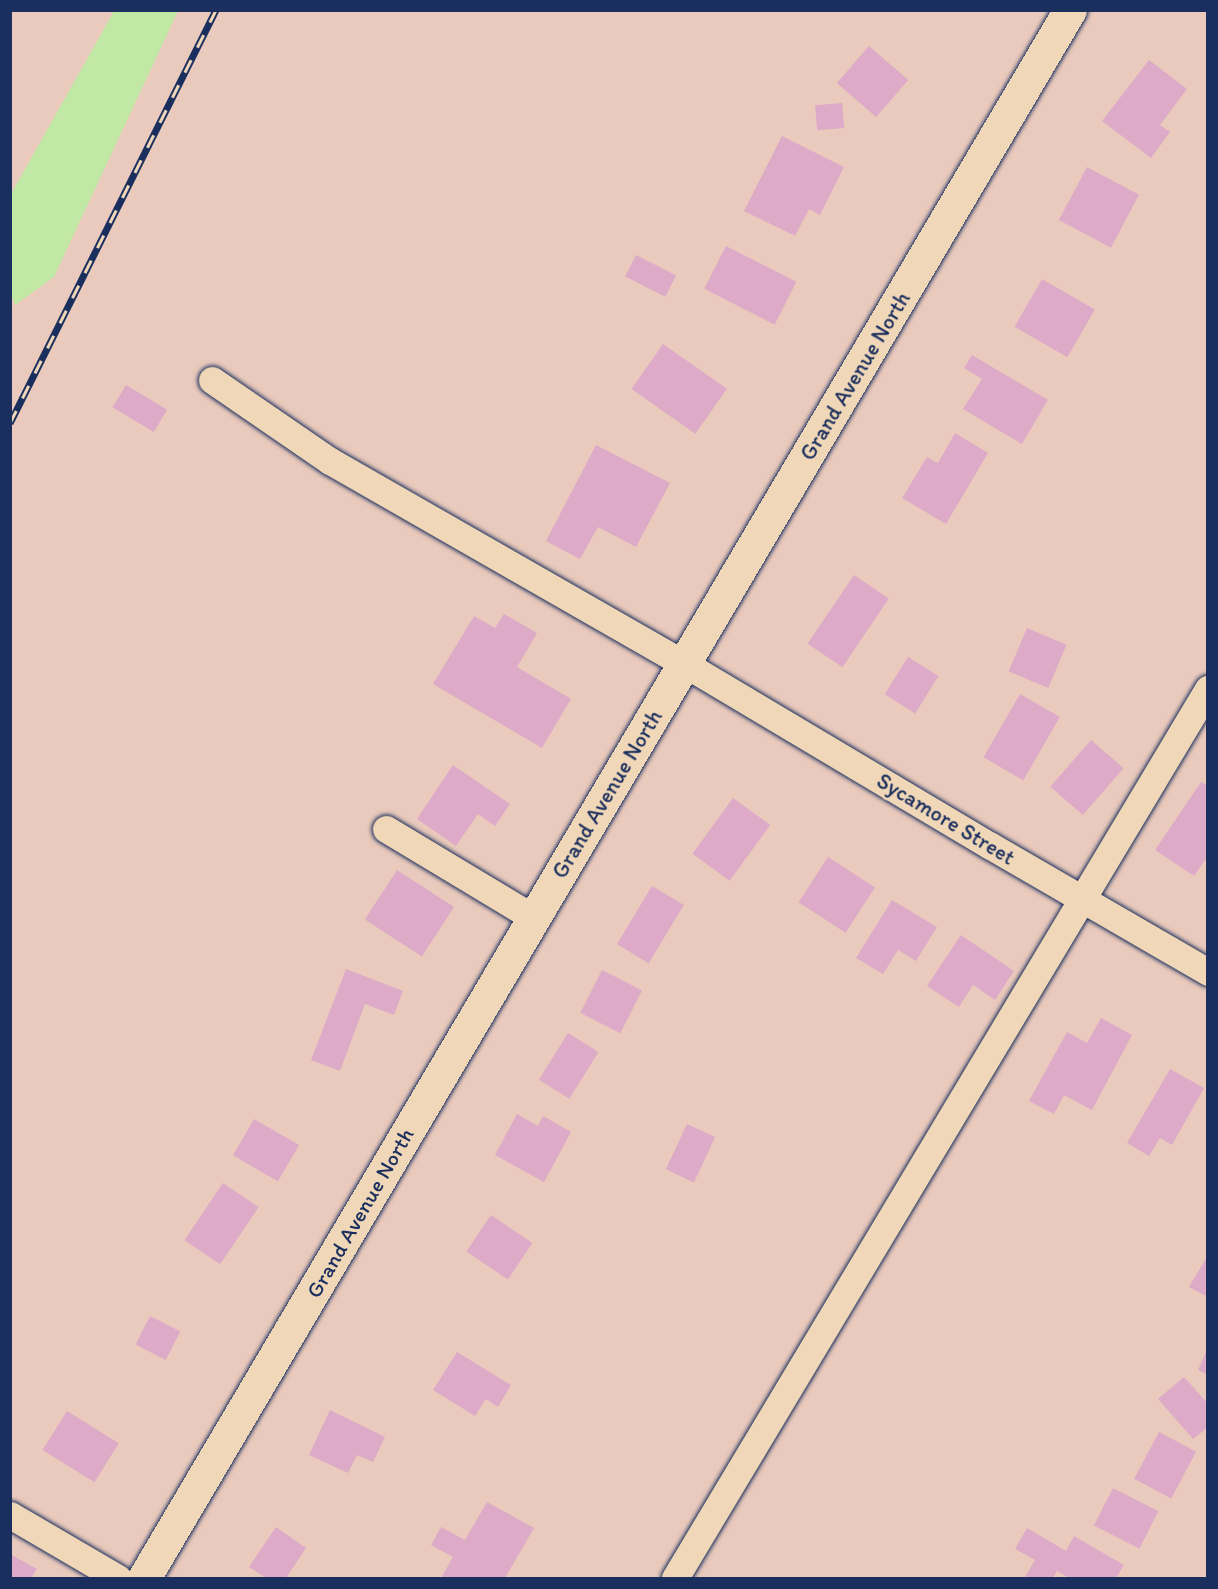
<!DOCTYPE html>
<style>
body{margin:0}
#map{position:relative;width:1218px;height:1589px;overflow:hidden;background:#eacabc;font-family:Itim,sans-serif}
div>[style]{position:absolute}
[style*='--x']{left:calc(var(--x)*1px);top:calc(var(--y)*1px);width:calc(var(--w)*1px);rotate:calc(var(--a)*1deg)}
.green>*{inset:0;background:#c1e8a4}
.building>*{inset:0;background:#ddaac7;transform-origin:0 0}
.roads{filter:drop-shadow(0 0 2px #1b2f5e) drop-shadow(0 0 2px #1b2f5e)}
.minor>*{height:27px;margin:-13.5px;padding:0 13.5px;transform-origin:13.5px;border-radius:13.5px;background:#f0d7b7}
.major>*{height:33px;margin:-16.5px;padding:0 16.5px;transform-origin:16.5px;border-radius:16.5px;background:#f0d7b7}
.rail>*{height:7px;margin-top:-3.5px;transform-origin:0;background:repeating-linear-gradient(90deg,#f0d7b7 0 14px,#1b2f5e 0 28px);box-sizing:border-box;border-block:2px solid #1b2f5e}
span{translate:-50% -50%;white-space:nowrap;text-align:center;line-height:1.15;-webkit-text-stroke:5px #f0d7b7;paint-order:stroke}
.street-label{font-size:22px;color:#1b2f5e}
.frame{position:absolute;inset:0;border:12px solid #1b2f5e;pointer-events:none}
</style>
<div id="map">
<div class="green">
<i style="clip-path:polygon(114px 11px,178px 11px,54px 277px,15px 305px,10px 293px,11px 194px)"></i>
</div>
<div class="building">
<i style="left:869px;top:46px;width:52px;height:49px;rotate:41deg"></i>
<i style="clip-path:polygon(1149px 60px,1187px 89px,1160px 125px,1170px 132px,1151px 158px,1102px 121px)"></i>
<i style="left:842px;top:103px;width:25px;height:27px;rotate:85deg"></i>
<i style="clip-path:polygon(782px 136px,844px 167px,820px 215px,809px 209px,795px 236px,744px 211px)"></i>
<i style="left:1087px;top:167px;width:59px;height:60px;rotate:28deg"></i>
<i style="left:726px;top:246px;width:79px;height:48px;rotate:27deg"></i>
<i style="left:636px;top:255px;width:45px;height:24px;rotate:27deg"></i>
<i style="left:1042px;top:279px;width:61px;height:55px;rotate:30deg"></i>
<i style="left:663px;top:344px;width:78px;height:55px;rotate:35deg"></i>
<i style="clip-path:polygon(972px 355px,1048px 400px,1022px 444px,963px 409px,982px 379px,964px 368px)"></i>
<i style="left:126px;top:385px;width:48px;height:26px;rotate:31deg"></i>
<i style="clip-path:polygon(955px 433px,988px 453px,946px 524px,902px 498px,927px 457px,938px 463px)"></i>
<i style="clip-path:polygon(596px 445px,670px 483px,636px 547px,598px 527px,580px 559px,546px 541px)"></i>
<i style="left:854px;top:575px;width:42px;height:83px;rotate:34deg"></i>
<i style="clip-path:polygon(504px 614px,537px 633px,517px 667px,571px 699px,542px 748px,433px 684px,474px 616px,495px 628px)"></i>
<i style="left:1027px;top:628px;width:43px;height:47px;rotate:23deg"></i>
<i style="left:908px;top:657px;width:36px;height:44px;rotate:32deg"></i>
<i style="left:1020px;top:694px;width:46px;height:73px;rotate:30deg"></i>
<i style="left:1091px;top:740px;width:43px;height:62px;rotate:41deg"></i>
<i style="clip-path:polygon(453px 765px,510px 804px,495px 826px,478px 814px,456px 846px,417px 819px)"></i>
<i style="clip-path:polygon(1201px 782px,1208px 786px,1208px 856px,1194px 876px,1155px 850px)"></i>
<i style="left:733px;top:798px;width:46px;height:69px;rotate:36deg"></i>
<i style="left:828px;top:857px;width:56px;height:54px;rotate:33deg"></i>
<i style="left:397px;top:870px;width:68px;height:59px;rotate:33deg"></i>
<i style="left:652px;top:886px;width:37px;height:68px;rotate:31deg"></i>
<i style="clip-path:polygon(892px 900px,937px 927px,916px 961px,898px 950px,883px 974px,856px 958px)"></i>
<i style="clip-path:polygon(961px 935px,1014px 971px,995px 1000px,973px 985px,959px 1007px,927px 986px)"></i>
<i style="clip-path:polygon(346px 969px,403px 991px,394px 1015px,365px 1004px,340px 1071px,311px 1060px)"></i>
<i style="left:602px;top:970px;width:45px;height:48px;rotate:27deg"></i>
<i style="clip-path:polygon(1101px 1018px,1132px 1035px,1092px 1110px,1064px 1095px,1054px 1114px,1029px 1101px,1067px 1032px,1087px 1043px)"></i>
<i style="left:568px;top:1033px;width:36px;height:55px;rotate:32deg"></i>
<i style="clip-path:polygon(1170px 1069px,1204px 1088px,1172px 1145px,1160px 1138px,1149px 1156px,1127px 1143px)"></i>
<i style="clip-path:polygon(517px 1114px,538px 1126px,543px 1116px,571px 1132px,544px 1182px,495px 1155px)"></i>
<i style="left:254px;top:1119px;width:52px;height:42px;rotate:30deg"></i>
<i style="left:687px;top:1124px;width:31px;height:50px;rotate:25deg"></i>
<i style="left:223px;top:1183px;width:43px;height:69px;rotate:34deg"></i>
<i style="left:491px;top:1215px;width:50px;height:44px;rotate:34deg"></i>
<i style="clip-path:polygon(1208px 1255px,1208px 1297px,1189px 1287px)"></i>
<i style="left:150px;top:1316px;width:34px;height:32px;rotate:27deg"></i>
<i style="clip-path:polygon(1208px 1348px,1208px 1375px,1198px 1370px)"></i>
<i style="clip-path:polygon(457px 1352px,511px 1385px,498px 1407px,486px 1399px,475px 1416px,433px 1390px)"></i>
<i style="clip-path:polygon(1184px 1377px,1208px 1404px,1208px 1427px,1193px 1439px,1158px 1399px)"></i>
<i style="clip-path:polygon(330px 1410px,385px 1437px,373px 1462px,357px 1455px,348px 1473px,309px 1455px)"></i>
<i style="left:67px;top:1411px;width:61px;height:46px;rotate:32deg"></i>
<i style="left:1159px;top:1432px;width:42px;height:53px;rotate:28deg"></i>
<i style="left:1113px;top:1488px;width:51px;height:42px;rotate:27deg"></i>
<i style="clip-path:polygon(487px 1502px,534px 1528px,505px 1578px,441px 1578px,453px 1557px,431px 1545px,441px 1527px,465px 1540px)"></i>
<i style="clip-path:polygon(276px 1527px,306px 1548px,286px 1578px,266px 1578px,249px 1567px)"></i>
<i style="clip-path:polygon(1027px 1528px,1066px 1551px,1074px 1536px,1124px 1565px,1116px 1578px,1069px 1578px,1057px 1571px,1053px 1578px,1028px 1578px,1025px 1577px,1035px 1560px,1015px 1549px)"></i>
<i style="clip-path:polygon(10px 1554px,37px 1569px,31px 1578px,10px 1578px)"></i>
</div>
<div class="roads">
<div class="minor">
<i style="--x:212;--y:380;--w:143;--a:34.5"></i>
<i style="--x:330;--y:461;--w:409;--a:29.8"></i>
<i style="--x:685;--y:664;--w:354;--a:30.8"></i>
<i style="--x:989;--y:845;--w:253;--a:30.1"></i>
<i style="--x:386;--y:829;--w:173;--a:31"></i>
<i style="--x:10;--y:1515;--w:125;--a:30.3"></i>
<i style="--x:675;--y:1578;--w:1037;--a:-59.06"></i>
</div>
<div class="major">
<i style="--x:144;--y:1578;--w:1821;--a:-59.44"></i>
</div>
</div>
<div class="rail">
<i style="--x:10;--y:423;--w:462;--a:-63.5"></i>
</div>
<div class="street-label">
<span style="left:855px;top:376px;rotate:-59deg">Grand Avenue North</span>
<span style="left:607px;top:794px;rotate:-59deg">Grand Avenue North</span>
<span style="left:946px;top:819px;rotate:31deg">Sycamore Street</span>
<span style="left:360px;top:1213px;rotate:-60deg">Grand Avenue North</span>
</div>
<div class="frame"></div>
</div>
